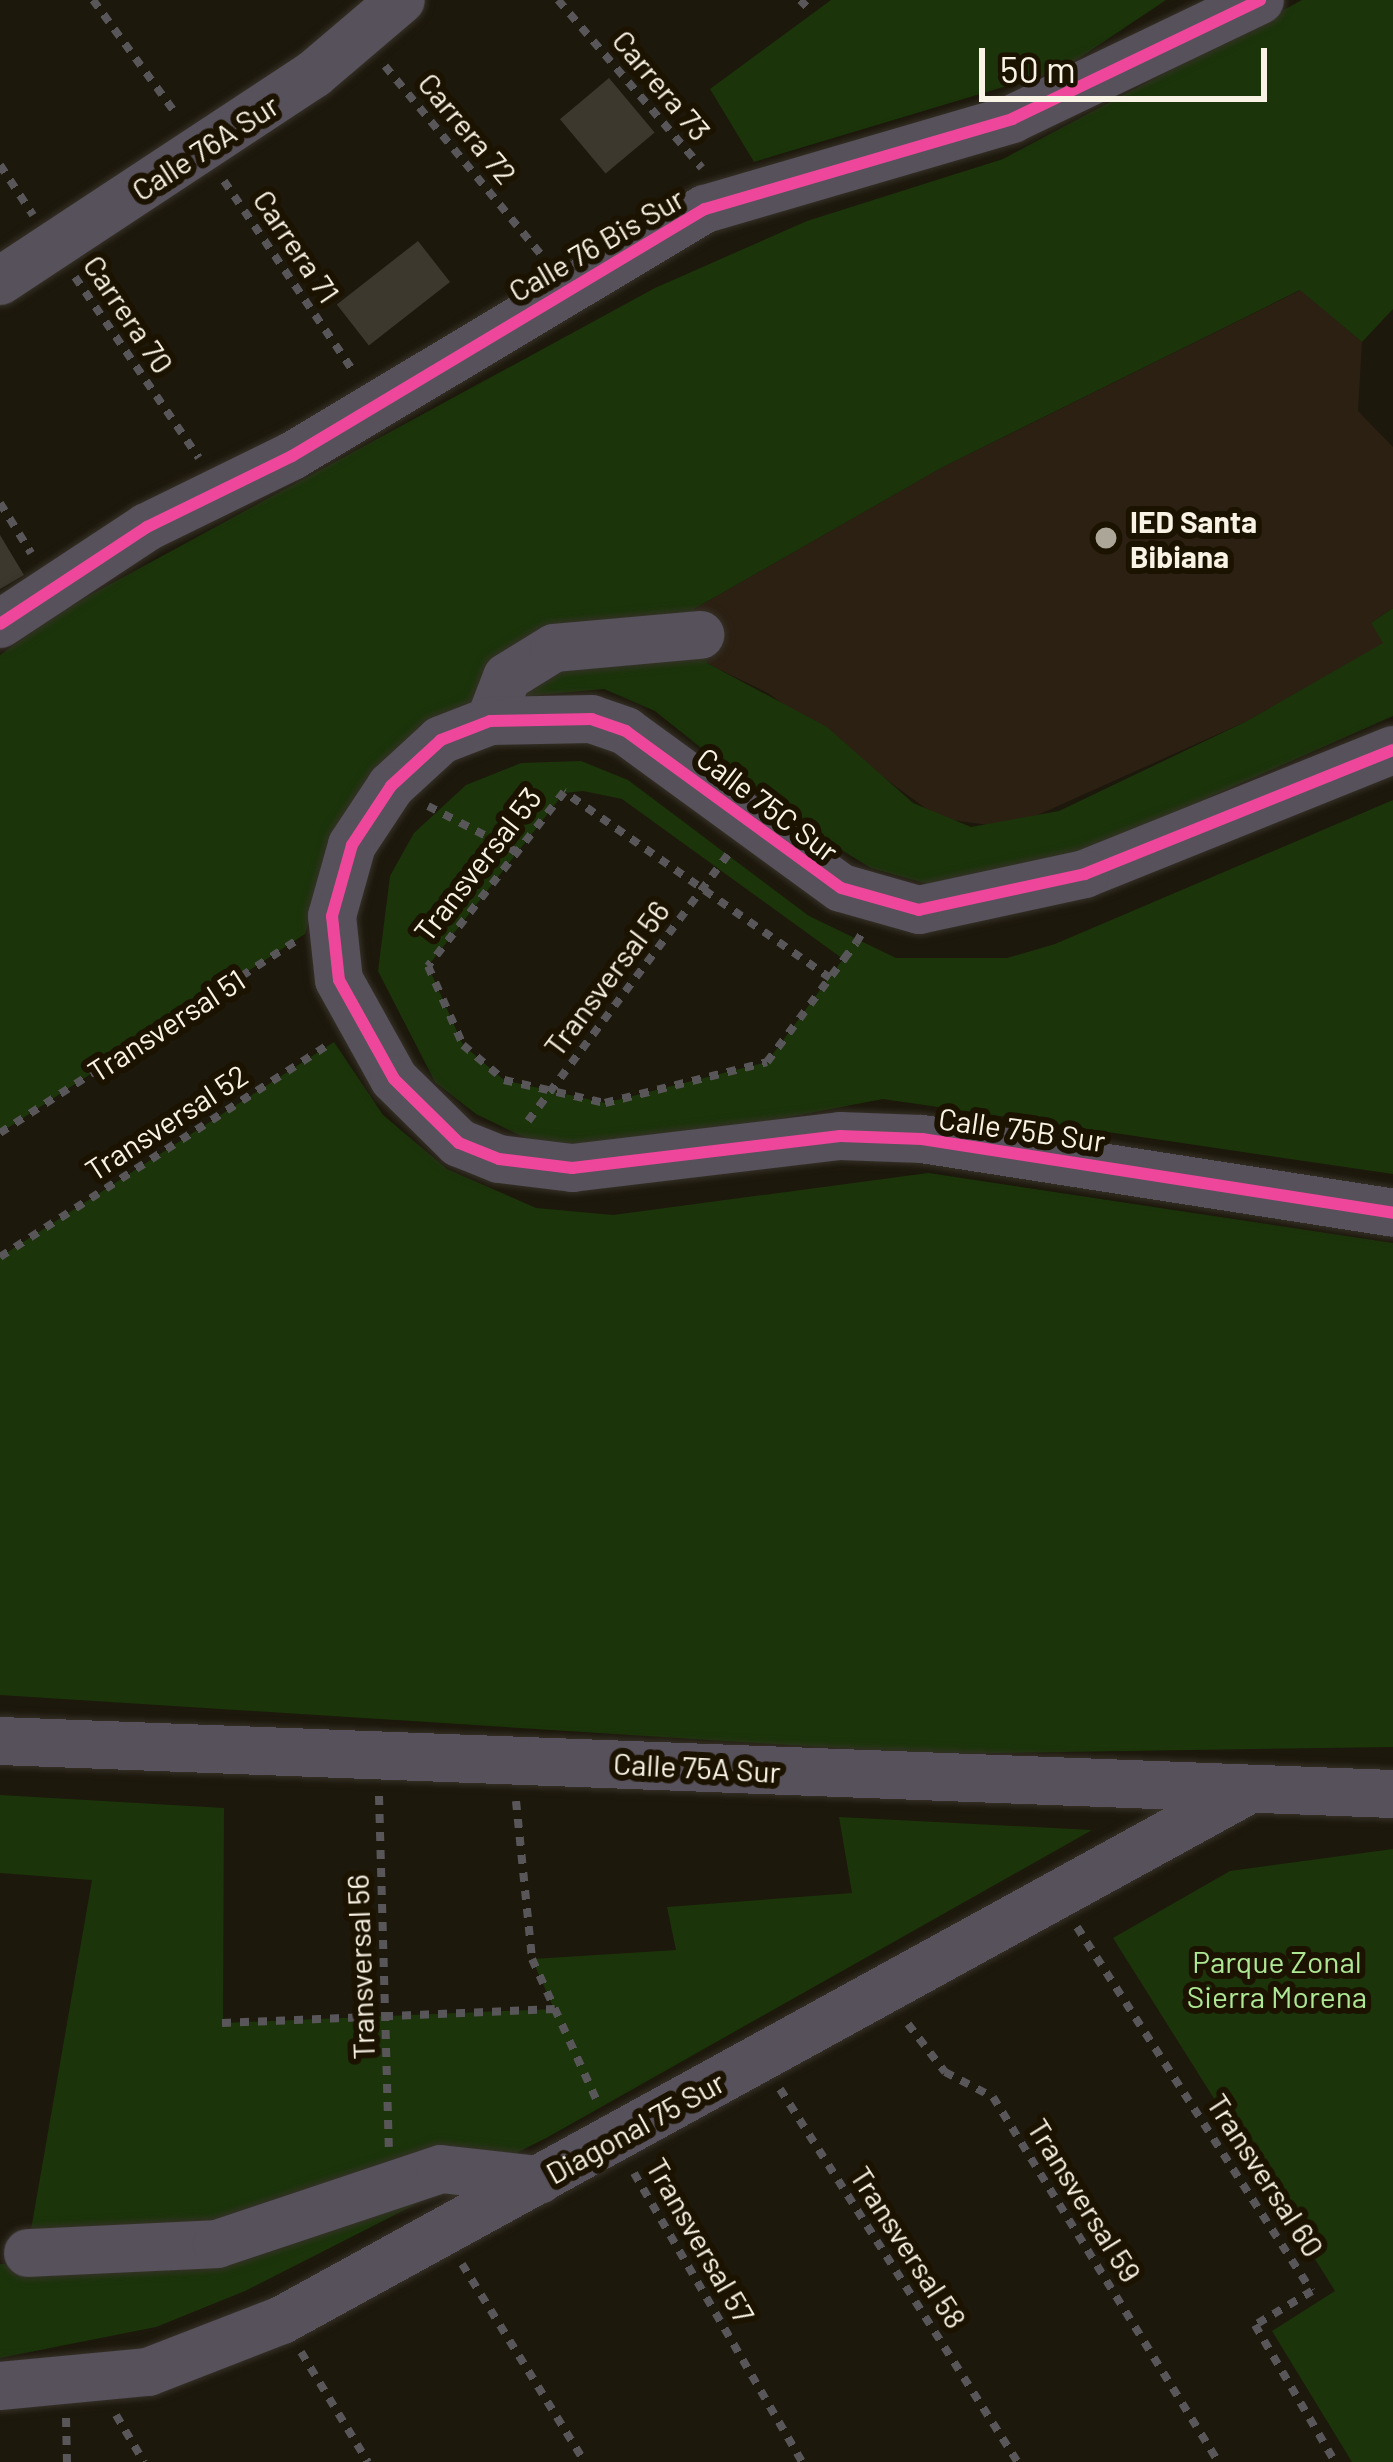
<!DOCTYPE html>
<style>
body{margin:0}
#map{position:relative;width:1393px;height:2462px;overflow:hidden;background:#1d180c;font-family:Barlow,sans-serif}
div>[style]{position:absolute}
[style*='--x']{left:calc(var(--x)*1px);top:calc(var(--y)*1px);width:calc(var(--w)*1px);rotate:calc(var(--a)*1deg)}
.education>*{inset:0;background:#2c2013}
.green>*{inset:0;background:#1b340a}
.building>*{inset:0;background:#3c382e;transform-origin:0 0}
.path>*{height:8px;margin-top:-4px;transform-origin:0;background:repeating-linear-gradient(90deg,#595659 0 9px,transparent 0 18px)}
.roads{filter:drop-shadow(0 0 3px #363128) drop-shadow(0 0 3px #363128)}
.minor>*{height:48px;margin:-24px;padding:0 24px;transform-origin:24px;border-radius:24px;background:#56515a}
.cycleway>*{height:12px;margin:-6px;padding:0 6px;transform-origin:6px;border-radius:6px;background:#ed469a}
.dots>*{width:33px;height:33px;translate:-50% -50%;box-sizing:border-box;border:6px solid #1b1200;border-radius:50%}
span{translate:-50% -50%;white-space:nowrap;text-align:center;line-height:1.15;-webkit-text-stroke:12px #1b1200;paint-order:stroke}
.street-label{font-size:30px;color:#f9f3e5}
.poi-label{font-size:30px;color:#f9f3e5;font-weight:700}
.left{translate:0 -50%;text-align:left}
.park-label{font-size:30px;color:#afe895}
.scale{position:absolute;left:979px;top:48px;width:288px;height:54px;box-sizing:border-box;border:6px solid #f9f3e5;border-top:0;padding-left:15px;font-size:36px;line-height:42px;white-space:nowrap;color:#f9f3e5;-webkit-text-stroke:9px #1b1200;paint-order:stroke}
</style>
<div id="map">
<div class="education">
<i style="clip-path:polygon(1301px 290px,1362px 342px,1358px 411px,1393px 447px,1393px 608px,1371px 623px,1384px 643px,1247px 721px,1009px 828px,939px 818px,768px 693px,706px 663px,694px 609px,941px 468px)"></i>
</div>
<div class="green">
<i style="clip-path:polygon(831px 0,1166px 0,1063px 69px,754px 162px,710px 89px)"></i>
<i style="clip-path:polygon(1302px 0,1393px 0,1393px 309px,1362px 342px,1300px 290px,941px 468px,694px 609px,707px 663px,827px 727px,913px 803px,971px 827px,1059px 811px,1247px 721px,1383px 643px,1371px 623px,1393px 608px,1393px 716px,1059px 864px,928px 884px,871px 868px,787px 817px,655px 711px,604px 689px,505px 698px,320px 887px,305px 934px,0 1133px,0 655px,61px 611px,655px 288px,807px 221px,1003px 159px)"></i>
<i style="clip-path:polygon(evenodd,581px 761px,628px 780px,809px 916px,896px 958px,1007px 958px,1055px 944px,1393px 800px,1393px 1174px,883px 1099px,596px 1154px,538px 1144px,476px 1114px,435px 1082px,378px 971px,390px 876px,414px 833px,466px 785px,521px 763px,581px 761px,583px 791px,622px 799px,843px 959px,767px 1062px,605px 1103px,504px 1080px,463px 1045px,428px 966px,564px 793px,583px 791px)"></i>
<i style="clip-path:polygon(334px 1042px,383px 1115px,447px 1169px,536px 1208px,613px 1215px,928px 1173px,1393px 1243px,1393px 1747px,930px 1754px,0 1695px,0 1257px)"></i>
<i style="clip-path:polygon(0 1795px,224px 1808px,223px 2023px,554px 2009px,532px 1959px,676px 1950px,667px 1907px,852px 1893px,839px 1817px,1092px 1830px,548px 2137px,245px 2291px,156px 2327px,0 2358px,0 2264px,25px 2264px,92px 1880px,0 1873px)"></i>
<i style="clip-path:polygon(1393px 1849px,1393px 2462px,1352px 2462px,1272px 2331px,1335px 2291px,1113px 1938px,1230px 1871px)"></i>
</div>
<div class="building">
<i style="left:609px;top:78px;width:71px;height:64px;rotate:50deg"></i>
<i style="left:418px;top:241px;width:52px;height:103px;rotate:52deg"></i>
<i style="clip-path:polygon(0 535px,24px 575px,0 589px)"></i>
</div>
<div class="path">
<i style="--x:93;--y:0;--w:142;--a:53.9"></i>
<i style="--x:558;--y:0;--w:221;--a:49.4"></i>
<i style="--x:800;--y:0;--w:11;--a:45"></i>
<i style="--x:385;--y:66;--w:249;--a:50.4"></i>
<i style="--x:0;--y:165;--w:60;--a:56.6"></i>
<i style="--x:224;--y:181;--w:231;--a:55.8"></i>
<i style="--x:75;--y:277;--w:219;--a:55.6"></i>
<i style="--x:0;--y:503;--w:59;--a:58.2"></i>
<i style="--x:428;--y:806;--w:100;--a:27.3"></i>
<i style="--x:830;--y:978;--w:325;--a:-145"></i>
<i style="--x:564;--y:792;--w:221;--a:128"></i>
<i style="--x:428;--y:966;--w:86;--a:66.1"></i>
<i style="--x:463;--y:1045;--w:54;--a:40.5"></i>
<i style="--x:504;--y:1080;--w:104;--a:12.8"></i>
<i style="--x:605;--y:1103;--w:167;--a:-14.2"></i>
<i style="--x:767;--y:1062;--w:129;--a:-53.2"></i>
<i style="--x:844;--y:959;--w:20;--a:-53"></i>
<i style="--x:856;--y:943;--w:12;--a:-59"></i>
<i style="--x:528;--y:1121;--w:333;--a:-53.1"></i>
<i style="--x:0;--y:1133;--w:353;--a:-33"></i>
<i style="--x:0;--y:1257;--w:394;--a:-32.9"></i>
<i style="--x:379;--y:1796;--w:351;--a:88.4"></i>
<i style="--x:516;--y:1801;--w:159;--a:84.2"></i>
<i style="--x:532;--y:1959;--w:156;--a:65.4"></i>
<i style="--x:1077;--y:1927;--w:433;--a:57.2"></i>
<i style="--x:1312;--y:2291;--w:66;--a:149.2"></i>
<i style="--x:1255;--y:2325;--w:159;--a:59.7"></i>
<i style="--x:222;--y:2023;--w:333;--a:-2.4"></i>
<i style="--x:908;--y:2024;--w:61;--a:52.4"></i>
<i style="--x:945;--y:2072;--w:54;--a:27.5"></i>
<i style="--x:993;--y:2097;--w:429;--a:58.3"></i>
<i style="--x:780;--y:2089;--w:442;--a:57.5"></i>
<i style="--x:634;--y:2173;--w:334;--a:59.8"></i>
<i style="--x:462;--y:2264;--w:233;--a:58.2"></i>
<i style="--x:301;--y:2352;--w:129;--a:58.7"></i>
<i style="--x:116;--y:2415;--w:55;--a:59.2"></i>
<i style="--x:66;--y:2418;--w:44;--a:88.7"></i>
</div>
<div class="roads">
<div class="minor">
<i style="--x:0;--y:281;--w:376;--a:-33.4"></i>
<i style="--x:314;--y:74;--w:114;--a:-40.4"></i>
<i style="--x:0;--y:624;--w:176;--a:-33.4"></i>
<i style="--x:147;--y:527;--w:161;--a:-26.1"></i>
<i style="--x:292;--y:456;--w:481;--a:-30.9"></i>
<i style="--x:705;--y:209;--w:320;--a:-16.3"></i>
<i style="--x:1012;--y:119;--w:275;--a:-25.6"></i>
<i style="--x:490;--y:721;--w:47;--a:-68.9"></i>
<i style="--x:507;--y:677;--w:55;--a:-31.7"></i>
<i style="--x:554;--y:648;--w:147;--a:-5.1"></i>
<i style="--x:1393;--y:750;--w:332;--a:158.1"></i>
<i style="--x:1085;--y:874;--w:170;--a:167.8"></i>
<i style="--x:919;--y:910;--w:81;--a:-164.2"></i>
<i style="--x:841;--y:888;--w:266;--a:-143.9"></i>
<i style="--x:626;--y:731;--w:36;--a:-161"></i>
<i style="--x:592;--y:719;--w:102;--a:178.9"></i>
<i style="--x:490;--y:721;--w:53;--a:158.8"></i>
<i style="--x:441;--y:740;--w:68;--a:137.4"></i>
<i style="--x:391;--y:786;--w:71;--a:123.5"></i>
<i style="--x:352;--y:845;--w:74;--a:105.7"></i>
<i style="--x:332;--y:916;--w:64;--a:83.8"></i>
<i style="--x:339;--y:980;--w:113;--a:60.9"></i>
<i style="--x:394;--y:1079;--w:91;--a:44.6"></i>
<i style="--x:459;--y:1143;--w:43;--a:21.8"></i>
<i style="--x:499;--y:1159;--w:74;--a:7"></i>
<i style="--x:572;--y:1168;--w:270;--a:-6.8"></i>
<i style="--x:840;--y:1136;--w:82;--a:2.1"></i>
<i style="--x:922;--y:1139;--w:477;--a:8.9"></i>
<i style="--x:0;--y:1741;--w:1394;--a:2.18"></i>
<i style="--x:28;--y:2253;--w:189;--a:-2.7"></i>
<i style="--x:217;--y:2244;--w:236;--a:-18.5"></i>
<i style="--x:441;--y:2169;--w:99;--a:6.4"></i>
<i style="--x:0;--y:2386;--w:149;--a:-5.4"></i>
<i style="--x:148;--y:2372;--w:144;--a:-21.2"></i>
<i style="--x:282;--y:2320;--w:1098;--a:-28.74"></i>
</div>
</div>
<div class="cycleway">
<i style="--x:0;--y:624;--w:176;--a:-33.4"></i>
<i style="--x:147;--y:527;--w:161;--a:-26.1"></i>
<i style="--x:292;--y:456;--w:481;--a:-30.9"></i>
<i style="--x:705;--y:209;--w:320;--a:-16.3"></i>
<i style="--x:1012;--y:119;--w:275;--a:-25.6"></i>
<i style="--x:1393;--y:750;--w:332;--a:158.1"></i>
<i style="--x:1085;--y:874;--w:170;--a:167.8"></i>
<i style="--x:919;--y:910;--w:81;--a:-164.2"></i>
<i style="--x:841;--y:888;--w:266;--a:-143.9"></i>
<i style="--x:626;--y:731;--w:36;--a:-161"></i>
<i style="--x:592;--y:719;--w:102;--a:178.9"></i>
<i style="--x:490;--y:721;--w:53;--a:158.8"></i>
<i style="--x:441;--y:740;--w:68;--a:137.4"></i>
<i style="--x:391;--y:786;--w:71;--a:123.5"></i>
<i style="--x:352;--y:845;--w:74;--a:105.7"></i>
<i style="--x:332;--y:916;--w:64;--a:83.8"></i>
<i style="--x:339;--y:980;--w:113;--a:60.9"></i>
<i style="--x:394;--y:1079;--w:91;--a:44.6"></i>
<i style="--x:459;--y:1143;--w:43;--a:21.8"></i>
<i style="--x:499;--y:1159;--w:74;--a:7"></i>
<i style="--x:572;--y:1168;--w:270;--a:-6.8"></i>
<i style="--x:840;--y:1136;--w:82;--a:2.1"></i>
<i style="--x:922;--y:1139;--w:477;--a:8.9"></i>
</div>
<div class="dots">
<i style="left:1106px;top:538px;background:#aca699"></i>
</div>
<div class="street-label">
<span style="left:662px;top:85px;rotate:50deg">Carrera 73</span>
<span style="left:468px;top:128px;rotate:50deg">Carrera 72</span>
<span style="left:205px;top:147px;rotate:-33deg">Calle 76A Sur</span>
<span style="left:596px;top:244px;rotate:-30deg">Calle 76 Bis Sur</span>
<span style="left:297px;top:246px;rotate:56deg">Carrera 71</span>
<span style="left:129px;top:314px;rotate:56deg">Carrera 70</span>
<span style="left:768px;top:804px;rotate:37deg">Calle 75C Sur</span>
<span style="left:477px;top:864px;rotate:-52deg">Transversal 53</span>
<span style="left:606px;top:978px;rotate:-53deg">Transversal 56</span>
<span style="left:166px;top:1025px;rotate:-33deg">Transversal 51</span>
<span style="left:166px;top:1122px;rotate:-33deg">Transversal 52</span>
<span style="left:1022px;top:1129px;rotate:8deg">Calle 75B Sur</span>
<span style="left:697px;top:1767px;rotate:3deg">Calle 75A Sur</span>
<span style="left:360px;top:1967px;rotate:-92deg">Transversal 56</span>
<span style="left:635px;top:2127px;rotate:-29deg">Diagonal 75 Sur</span>
<span style="left:1266px;top:2175px;rotate:57deg">Transversal 60</span>
<span style="left:1085px;top:2200px;rotate:58deg">Transversal 59</span>
<span style="left:701px;top:2240px;rotate:60deg">Transversal 57</span>
<span style="left:909px;top:2247px;rotate:57deg">Transversal 58</span>
</div>
<div class="poi-label">
<span class="left" style="left:1130px;top:538px">IED Santa<br>Bibiana</span>
</div>
<div class="park-label">
<span style="left:1277px;top:1978px">Parque Zonal<br>Sierra Morena</span>
</div>
<div class="scale">50 m</div>
</div>
